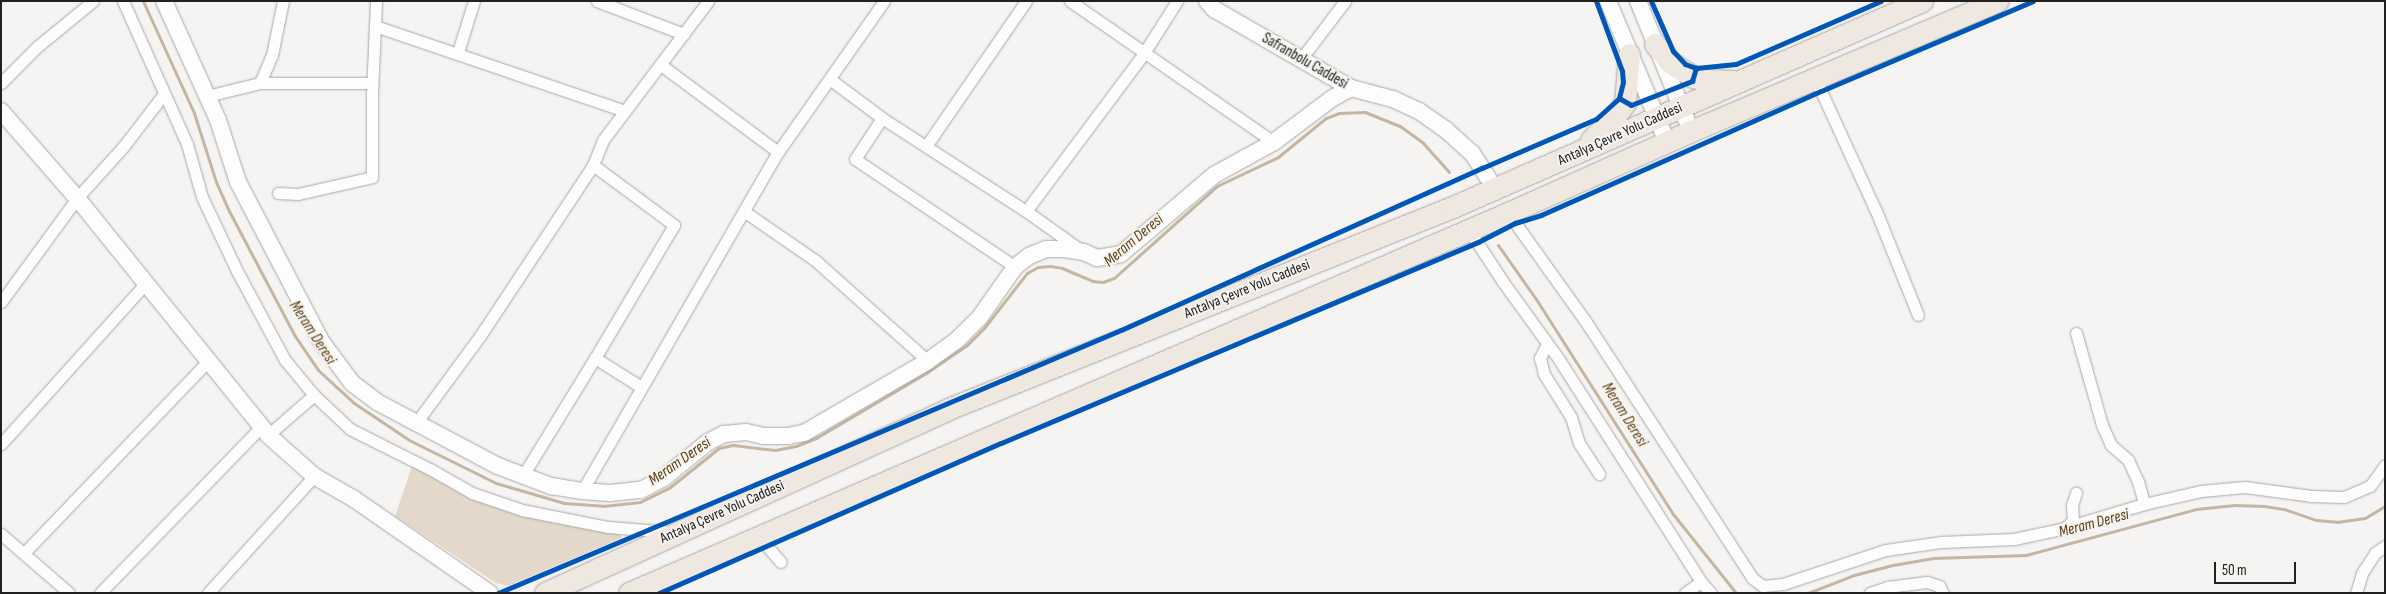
<!DOCTYPE html>
<meta charset="utf-8">
<style>
body{margin:0}
#map{position:relative;width:2386px;height:594px;overflow:hidden;background:#f5f4f2;font-family:"Sofia Sans Condensed",sans-serif}
div>[style]{position:absolute}
[style*='--x']{left:calc(var(--x)*1px);top:calc(var(--y)*1px);width:calc(var(--w)*1px);rotate:calc(var(--a)*1deg)}
.green>*{inset:0;background:#e4d8ca}
.stream>*{height:3px;margin:-1.5px;padding:0 1.5px;transform-origin:1.5px;border-radius:1.5px;background:#c5b5a3}
.roads{filter:drop-shadow(0 0 1px #a9a8a7) drop-shadow(0 0 1px #a9a8a7)}
.street>*{height:11px;margin:-5.5px;padding:0 5.5px;transform-origin:5.5px;border-radius:5.5px;background:#fefdfd}
.secondary>*{height:16px;margin:-8px;padding:0 8px;transform-origin:8px;border-radius:8px;background:#fefdfd}
.highway>*{height:21px;margin:-10.5px;padding:0 10.5px;transform-origin:10.5px;border-radius:10.5px;background:#efe8e0}
.cycleway>*{height:5px;margin:-2.5px;padding:0 2.5px;transform-origin:2.5px;border-radius:2.5px;background:#0057b8}
span{translate:-50% -50%;white-space:nowrap;text-align:center;line-height:1.15;-webkit-text-stroke:4px #f6f4f1;paint-order:stroke}
.street-label{font-size:15px;color:#212120}
.water-label{font-size:16px;color:#5e3e12;font-style:italic}
.frame{position:absolute;inset:0;border:2px solid #212120;pointer-events:none}
.scale{position:absolute;left:2214px;top:562px;width:82px;height:22px;box-sizing:border-box;border:2px solid #212120;border-top:0;padding-left:6px;font-size:15px;line-height:18px;white-space:nowrap;color:#212120;-webkit-text-stroke:4px #f6f4f1;paint-order:stroke}
</style>
<div id="map">
<div class="green">
<i style="clip-path:polygon(413px 463px,458px 488px,559px 521px,620px 534px,622px 538px,508px 586px,496px 583px,395px 516px)"></i>
</div>
<div class="stream">
<i style="--x:143;--y:1;--w:123;--a:65.5"></i>
<i style="--x:194;--y:113;--w:72;--a:72.3"></i>
<i style="--x:216;--y:182;--w:32;--a:66"></i>
<i style="--x:229;--y:211;--w:141;--a:62.2"></i>
<i style="--x:295;--y:336;--w:41;--a:55.9"></i>
<i style="--x:318;--y:370;--w:49;--a:42.5"></i>
<i style="--x:354;--y:403;--w:66;--a:33.9"></i>
<i style="--x:409;--y:440;--w:97;--a:26.3"></i>
<i style="--x:496;--y:483;--w:71;--a:16.4"></i>
<i style="--x:564;--y:503;--w:39;--a:4"></i>
<i style="--x:603;--y:506;--w:37;--a:-6"></i>
<i style="--x:640;--y:502;--w:32;--a:-26"></i>
<i style="--x:669;--y:488;--w:64;--a:-38.7"></i>
<i style="--x:719;--y:448;--w:14;--a:-12"></i>
<i style="--x:733;--y:445;--w:42;--a:6.8"></i>
<i style="--x:775;--y:450;--w:21;--a:-11"></i>
<i style="--x:796;--y:446;--w:22;--a:-22"></i>
<i style="--x:816;--y:438;--w:128;--a:-30.6"></i>
<i style="--x:926;--y:373;--w:50;--a:-34.3"></i>
<i style="--x:967;--y:345;--w:24;--a:-45"></i>
<i style="--x:984;--y:328;--w:70;--a:-52"></i>
<i style="--x:1027;--y:273;--w:13;--a:-29"></i>
<i style="--x:1038;--y:267;--w:12;--a:-5"></i>
<i style="--x:1050;--y:266;--w:12;--a:9"></i>
<i style="--x:1062;--y:268;--w:33;--a:23"></i>
<i style="--x:1092;--y:281;--w:11;--a:5"></i>
<i style="--x:1103;--y:282;--w:12;--a:-20"></i>
<i style="--x:1114;--y:278;--w:138;--a:-41.8"></i>
<i style="--x:1217;--y:186;--w:68;--a:-25.4"></i>
<i style="--x:1278;--y:157;--w:62;--a:-39.1"></i>
<i style="--x:1326;--y:118;--w:14;--a:-21"></i>
<i style="--x:1339;--y:113;--w:26;--a:-2"></i>
<i style="--x:1365;--y:112;--w:38;--a:22"></i>
<i style="--x:1400;--y:126;--w:29;--a:36"></i>
<i style="--x:1423;--y:143;--w:39;--a:48"></i>
<i style="--x:1498;--y:245;--w:66;--a:54.9"></i>
<i style="--x:1536;--y:299;--w:255;--a:57.5"></i>
<i style="--x:1673;--y:514;--w:101;--a:51.4"></i>
<i style="--x:1808;--y:593;--w:49;--a:-21.4"></i>
<i style="--x:1854;--y:575;--w:40;--a:-14.4"></i>
<i style="--x:1893;--y:565;--w:41;--a:-9.9"></i>
<i style="--x:1933;--y:558;--w:93;--a:-1.8"></i>
<i style="--x:2026;--y:555;--w:176;--a:-15.1"></i>
<i style="--x:2196;--y:509;--w:39;--a:-6"></i>
<i style="--x:2235;--y:505;--w:29;--a:2"></i>
<i style="--x:2264;--y:506;--w:20;--a:9"></i>
<i style="--x:2284;--y:509;--w:34;--a:19"></i>
<i style="--x:2316;--y:520;--w:21;--a:5"></i>
<i style="--x:2337;--y:522;--w:28;--a:-8"></i>
<i style="--x:2365;--y:518;--w:23;--a:-31"></i>
</div>
<div class="roads">
<div class="street">
<i style="--x:123;--y:1;--w:157;--a:65.9"></i>
<i style="--x:187;--y:144;--w:55;--a:74.2"></i>
<i style="--x:202;--y:197;--w:82;--a:64.7"></i>
<i style="--x:237;--y:271;--w:101;--a:61.7"></i>
<i style="--x:285;--y:360;--w:45;--a:50.4"></i>
<i style="--x:314;--y:395;--w:50;--a:43.4"></i>
<i style="--x:350;--y:429;--w:89;--a:26.6"></i>
<i style="--x:430;--y:469;--w:48;--a:29.7"></i>
<i style="--x:472;--y:493;--w:53;--a:18.8"></i>
<i style="--x:522;--y:510;--w:88;--a:11.2"></i>
<i style="--x:608;--y:527;--w:63;--a:4.5"></i>
<i style="--x:597;--y:1;--w:93;--a:20.8"></i>
<i style="--x:1070;--y:1;--w:248;--a:34.7"></i>
<i style="--x:375;--y:26;--w:264;--a:18.8"></i>
<i style="--x:458;--y:52;--w:53;--a:-72.6"></i>
<i style="--x:1301;--y:59;--w:73;--a:-52.8"></i>
<i style="--x:661;--y:65;--w:146;--a:36.6"></i>
<i style="--x:1815;--y:78;--w:146;--a:65.4"></i>
<i style="--x:1876;--y:211;--w:112;--a:68"></i>
<i style="--x:831;--y:80;--w:64;--a:36.7"></i>
<i style="--x:882;--y:118;--w:171;--a:32.9"></i>
<i style="--x:1026;--y:211;--w:65;--a:35.6"></i>
<i style="--x:1;--y:83;--w:52;--a:-45"></i>
<i style="--x:38;--y:46;--w:71;--a:-39.3"></i>
<i style="--x:260;--y:83;--w:30;--a:-67"></i>
<i style="--x:272;--y:55;--w:55;--a:-78.5"></i>
<i style="--x:207;--y:96;--w:55;--a:-13.8"></i>
<i style="--x:260;--y:83;--w:112;--a:0"></i>
<i style="--x:882;--y:118;--w:49;--a:123.4"></i>
<i style="--x:855;--y:159;--w:193;--a:34"></i>
<i style="--x:926;--y:146;--w:176;--a:-55.4"></i>
<i style="--x:593;--y:165;--w:101;--a:36.5"></i>
<i style="--x:674;--y:225;--w:155;--a:120.7"></i>
<i style="--x:595;--y:358;--w:54;--a:32.2"></i>
<i style="--x:278;--y:193;--w:20;--a:3"></i>
<i style="--x:298;--y:194;--w:76;--a:-12.9"></i>
<i style="--x:372;--y:177;--w:83;--a:-90"></i>
<i style="--x:372;--y:94;--w:93;--a:-87.5"></i>
<i style="--x:1026;--y:211;--w:197;--a:-53.2"></i>
<i style="--x:1144;--y:53;--w:62;--a:-57.6"></i>
<i style="--x:745;--y:212;--w:86;--a:34.6"></i>
<i style="--x:816;--y:261;--w:150;--a:41.8"></i>
<i style="--x:1508;--y:213;--w:134;--a:54.4"></i>
<i style="--x:1586;--y:322;--w:305;--a:57"></i>
<i style="--x:1752;--y:578;--w:14;--a:36"></i>
<i style="--x:1763;--y:586;--w:20;--a:-6"></i>
<i style="--x:1783;--y:584;--w:108;--a:-18.3"></i>
<i style="--x:1886;--y:550;--w:56;--a:-8.3"></i>
<i style="--x:1941;--y:542;--w:73;--a:-2.4"></i>
<i style="--x:2014;--y:539;--w:52;--a:-12.2"></i>
<i style="--x:2065;--y:528;--w:11;--a:-45"></i>
<i style="--x:2073;--y:520;--w:15;--a:-94"></i>
<i style="--x:2072;--y:505;--w:13;--a:-72"></i>
<i style="--x:1469;--y:230;--w:62;--a:56.8"></i>
<i style="--x:1503;--y:282;--w:94;--a:54.1"></i>
<i style="--x:1558;--y:358;--w:266;--a:57.4"></i>
<i style="--x:1701;--y:582;--w:15;--a:48"></i>
<i style="--x:1;--y:302;--w:129;--a:-53.8"></i>
<i style="--x:77;--y:198;--w:69;--a:-48"></i>
<i style="--x:123;--y:147;--w:67;--a:-52.3"></i>
<i style="--x:2076;--y:333;--w:96;--a:74.2"></i>
<i style="--x:2102;--y:425;--w:22;--a:66"></i>
<i style="--x:2111;--y:445;--w:23;--a:41"></i>
<i style="--x:2128;--y:460;--w:23;--a:65"></i>
<i style="--x:2138;--y:481;--w:24;--a:75"></i>
<i style="--x:1547;--y:344;--w:16;--a:117"></i>
<i style="--x:1540;--y:358;--w:16;--a:76"></i>
<i style="--x:1544;--y:374;--w:51;--a:57.9"></i>
<i style="--x:1571;--y:417;--w:27;--a:73"></i>
<i style="--x:1579;--y:443;--w:37;--a:57"></i>
<i style="--x:416;--y:423;--w:108;--a:-53.7"></i>
<i style="--x:480;--y:336;--w:205;--a:-56.5"></i>
<i style="--x:593;--y:165;--w:27;--a:-68"></i>
<i style="--x:603;--y:140;--w:174;--a:-52.9"></i>
<i style="--x:268;--y:435;--w:61;--a:-41"></i>
<i style="--x:1;--y:444;--w:217;--a:-48"></i>
<i style="--x:522;--y:477;--w:140;--a:-58.5"></i>
<i style="--x:582;--y:491;--w:392;--a:-60"></i>
<i style="--x:778;--y:152;--w:184;--a:-54.9"></i>
<i style="--x:2067;--y:527;--w:80;--a:-16.6"></i>
<i style="--x:2144;--y:504;--w:58;--a:-12.8"></i>
<i style="--x:2201;--y:491;--w:44;--a:-5.2"></i>
<i style="--x:2245;--y:487;--w:68;--a:7.7"></i>
<i style="--x:2312;--y:496;--w:32;--a:2"></i>
<i style="--x:2344;--y:497;--w:28;--a:-23"></i>
<i style="--x:2370;--y:486;--w:26;--a:-54"></i>
<i style="--x:1;--y:534;--w:90;--a:40.9"></i>
<i style="--x:759;--y:537;--w:33;--a:49"></i>
<i style="--x:24;--y:553;--w:266;--a:-46.2"></i>
<i style="--x:100;--y:593;--w:231;--a:-45.9"></i>
<i style="--x:208;--y:593;--w:158;--a:-47.8"></i>
<i style="--x:1685;--y:593;--w:19;--a:-35"></i>
<i style="--x:1870;--y:593;--w:18;--a:-19"></i>
<i style="--x:1887;--y:587;--w:40;--a:-7.1"></i>
<i style="--x:1927;--y:582;--w:13;--a:18"></i>
<i style="--x:1939;--y:586;--w:8;--a:60"></i>
<i style="--x:2356;--y:593;--w:21;--a:-73"></i>
<i style="--x:2362;--y:573;--w:24;--a:-57"></i>
<i style="--x:2375;--y:553;--w:12;--a:-35"></i>
</div>
<div class="secondary">
<i style="--x:164;--y:1;--w:131;--a:65.6"></i>
<i style="--x:218;--y:120;--w:65;--a:72.1"></i>
<i style="--x:238;--y:182;--w:179;--a:62.4"></i>
<i style="--x:321;--y:341;--w:52;--a:53.6"></i>
<i style="--x:352;--y:383;--w:31;--a:37"></i>
<i style="--x:377;--y:402;--w:137;--a:27.9"></i>
<i style="--x:498;--y:466;--w:57;--a:20.7"></i>
<i style="--x:551;--y:486;--w:31;--a:9"></i>
<i style="--x:582;--y:491;--w:28;--a:4"></i>
<i style="--x:610;--y:493;--w:31;--a:-6"></i>
<i style="--x:641;--y:490;--w:27;--a:-28"></i>
<i style="--x:665;--y:477;--w:55;--a:-39.1"></i>
<i style="--x:708;--y:442;--w:18;--a:-27"></i>
<i style="--x:724;--y:434;--w:22;--a:-5"></i>
<i style="--x:746;--y:432;--w:17;--a:13"></i>
<i style="--x:763;--y:436;--w:25;--a:0"></i>
<i style="--x:788;--y:436;--w:16;--a:-11"></i>
<i style="--x:804;--y:433;--w:143;--a:-30.1"></i>
<i style="--x:928;--y:361;--w:37;--a:-36"></i>
<i style="--x:958;--y:339;--w:31;--a:-45"></i>
<i style="--x:980;--y:317;--w:61;--a:-55"></i>
<i style="--x:1015;--y:267;--w:18;--a:-38"></i>
<i style="--x:1029;--y:256;--w:18;--a:-22"></i>
<i style="--x:1046;--y:249;--w:18;--a:0"></i>
<i style="--x:1064;--y:249;--w:20;--a:9"></i>
<i style="--x:1084;--y:252;--w:14;--a:25"></i>
<i style="--x:1097;--y:258;--w:24;--a:-9"></i>
<i style="--x:1121;--y:254;--w:122;--a:-40.3"></i>
<i style="--x:1214;--y:175;--w:68;--a:-28.8"></i>
<i style="--x:1274;--y:142;--w:71;--a:-37"></i>
<i style="--x:1331;--y:99;--w:23;--a:-29"></i>
<i style="--x:1207;--y:1;--w:11;--a:49"></i>
<i style="--x:1214;--y:9;--w:158;--a:30"></i>
<i style="--x:1351;--y:88;--w:43;--a:14.7"></i>
<i style="--x:1393;--y:99;--w:29;--a:25"></i>
<i style="--x:1419;--y:111;--w:32;--a:35"></i>
<i style="--x:1445;--y:129;--w:36;--a:42"></i>
<i style="--x:1472;--y:153;--w:43;--a:57.4"></i>
<i style="--x:1608;--y:1;--w:153;--a:67.3"></i>
<i style="--x:1638;--y:1;--w:140;--a:67.8"></i>
<i style="--x:1;--y:111;--w:116;--a:48.9"></i>
<i style="--x:77;--y:198;--w:304;--a:51.1"></i>
<i style="--x:268;--y:435;--w:62;--a:41.7"></i>
<i style="--x:314;--y:476;--w:46;--a:29.9"></i>
<i style="--x:354;--y:499;--w:165;--a:34.7"></i>
</div>
<div class="highway">
<i style="--x:1655;--y:44;--w:25;--a:50"></i>
<i style="--x:1671;--y:63;--w:26;--a:32"></i>
<i style="--x:1693;--y:77;--w:12;--a:14"></i>
<i style="--x:1705;--y:80;--w:29;--a:2"></i>
<i style="--x:1591;--y:140;--w:32;--a:-44"></i>
<i style="--x:1614;--y:118;--w:19;--a:-54"></i>
<i style="--x:1625;--y:103;--w:49;--a:-85.3"></i>
<i style="--x:545;--y:593;--w:443;--a:-24.5"></i>
<i style="--x:948;--y:409;--w:546;--a:-21.82"></i>
<i style="--x:1455;--y:206;--w:510;--a:-23.7"></i>
<i style="--x:629;--y:593;--w:958;--a:-23.38"></i>
<i style="--x:1508;--y:213;--w:201;--a:-24.1"></i>
<i style="--x:1691;--y:131;--w:333;--a:-23"></i>
</div>
</div>
<div class="cycleway">
<i style="--x:1596;--y:1;--w:75;--a:69.6"></i>
<i style="--x:1622;--y:71;--w:11;--a:85"></i>
<i style="--x:1623;--y:82;--w:16;--a:104"></i>
<i style="--x:1651;--y:1;--w:55;--a:66.3"></i>
<i style="--x:1673;--y:51;--w:18;--a:47"></i>
<i style="--x:1685;--y:64;--w:12;--a:20"></i>
<i style="--x:498;--y:593;--w:676;--a:-22.89"></i>
<i style="--x:1121;--y:330;--w:396;--a:-24.2"></i>
<i style="--x:1482;--y:168;--w:124;--a:-23.3"></i>
<i style="--x:1596;--y:119;--w:31;--a:-42"></i>
<i style="--x:1619;--y:98;--w:14;--a:30"></i>
<i style="--x:1631;--y:105;--w:66;--a:-21.5"></i>
<i style="--x:1692;--y:81;--w:14;--a:-73"></i>
<i style="--x:1696;--y:68;--w:40;--a:-5.7"></i>
<i style="--x:1736;--y:64;--w:158;--a:-23.5"></i>
<i style="--x:659;--y:593;--w:373;--a:-23.7"></i>
<i style="--x:1001;--y:443;--w:518;--a:-22.85"></i>
<i style="--x:1478;--y:242;--w:42;--a:-27.2"></i>
<i style="--x:1515;--y:223;--w:27;--a:-17"></i>
<i style="--x:1541;--y:215;--w:306;--a:-23.9"></i>
<i style="--x:1821;--y:91;--w:230;--a:-23"></i>
</div>
<div class="street-label">
<span style="left:1305px;top:61px;rotate:30deg">Safranbolu Caddesi</span>
<span style="left:1620px;top:134px;rotate:-24deg">Antalya Çevre Yolu Caddesi</span>
<span style="left:1247px;top:289px;rotate:-22deg">Antalya Çevre Yolu Caddesi</span>
<span style="left:722px;top:512px;rotate:-24deg">Antalya Çevre Yolu Caddesi</span>
</div>
<div class="water-label">
<span style="left:1134px;top:241px;rotate:-40deg">Meram Deresi</span>
<span style="left:312px;top:333px;rotate:57deg">Meram Deresi</span>
<span style="left:1624px;top:415px;rotate:58deg">Meram Deresi</span>
<span style="left:680px;top:462px;rotate:-35deg">Meram Deresi</span>
<span style="left:2094px;top:524px;rotate:-15deg">Meram Deresi</span>
</div>
<div class="frame"></div>
<div class="scale">50 m</div>
</div>
